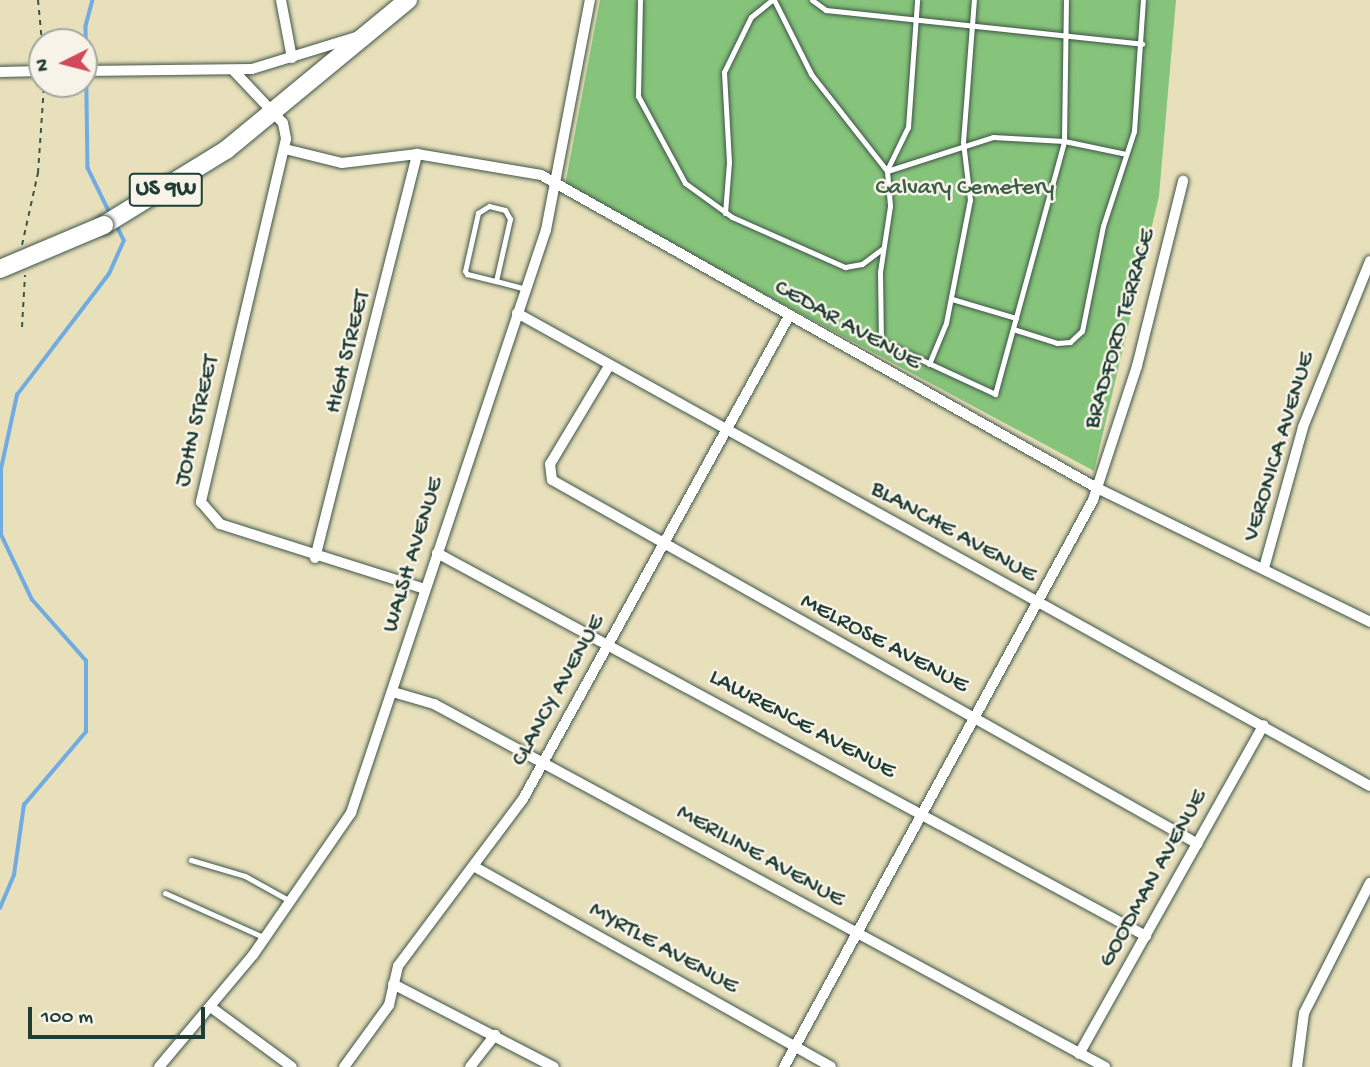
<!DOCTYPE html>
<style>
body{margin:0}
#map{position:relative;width:1370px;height:1067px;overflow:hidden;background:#e8e0bb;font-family:"Gochi Hand",sans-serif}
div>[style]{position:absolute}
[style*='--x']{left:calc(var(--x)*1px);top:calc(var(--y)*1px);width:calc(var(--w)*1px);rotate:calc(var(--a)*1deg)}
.green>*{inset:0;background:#87c47b}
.stream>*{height:3.5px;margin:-1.75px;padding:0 1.75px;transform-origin:1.75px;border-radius:1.75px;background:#70abe1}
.path>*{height:2px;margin-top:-1px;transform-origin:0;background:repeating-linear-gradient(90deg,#3d5548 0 5px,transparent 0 10px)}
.roads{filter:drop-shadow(0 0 2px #3d5548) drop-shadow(0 0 2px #3d5548)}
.service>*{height:5px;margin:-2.5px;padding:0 2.5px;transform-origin:2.5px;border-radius:2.5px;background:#fff}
.minor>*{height:10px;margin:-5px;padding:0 5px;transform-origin:5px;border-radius:5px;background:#fff}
.trunk>*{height:18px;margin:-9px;padding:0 9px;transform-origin:9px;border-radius:9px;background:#fff}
.bridges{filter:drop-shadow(0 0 2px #3d5548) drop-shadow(0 0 2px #3d5548)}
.trunk-bridge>*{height:18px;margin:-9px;padding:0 9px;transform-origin:9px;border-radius:9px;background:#fff}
span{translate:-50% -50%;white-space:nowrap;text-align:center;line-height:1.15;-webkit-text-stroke:5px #f7f3e8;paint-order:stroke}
.shield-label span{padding:2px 5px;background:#f7f3e8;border:2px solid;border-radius:5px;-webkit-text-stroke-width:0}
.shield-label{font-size:23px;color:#1f3d34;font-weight:700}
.park-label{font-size:24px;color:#395f46}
.street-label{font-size:24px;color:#1f3d34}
.north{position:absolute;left:28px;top:28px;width:70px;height:70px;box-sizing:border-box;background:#f7f3e8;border:2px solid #a1aaa0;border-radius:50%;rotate:264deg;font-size:19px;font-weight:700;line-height:28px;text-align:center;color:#1f3d34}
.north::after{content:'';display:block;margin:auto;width:24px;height:32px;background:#d1495b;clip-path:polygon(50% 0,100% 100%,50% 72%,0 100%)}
.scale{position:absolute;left:28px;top:1007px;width:177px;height:32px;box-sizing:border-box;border:4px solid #1f3d34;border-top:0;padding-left:9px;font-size:21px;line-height:24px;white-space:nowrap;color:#1f3d34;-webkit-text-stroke:5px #f7f3e8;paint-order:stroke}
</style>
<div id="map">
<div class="green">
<i style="clip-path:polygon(600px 0,1176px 0,1159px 196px,1094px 471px,569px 189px,566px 180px)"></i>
</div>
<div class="stream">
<i style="--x:93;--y:0;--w:27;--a:105"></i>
<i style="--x:86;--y:26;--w:142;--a:89.2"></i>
<i style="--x:88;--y:168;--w:52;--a:63.9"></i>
<i style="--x:0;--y:908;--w:36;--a:-67"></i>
<i style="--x:14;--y:875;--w:71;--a:-81.9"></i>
<i style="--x:24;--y:805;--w:96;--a:-49.7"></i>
<i style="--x:86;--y:732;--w:71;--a:-90"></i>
<i style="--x:86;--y:661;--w:81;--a:-131.5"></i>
<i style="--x:32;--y:600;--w:72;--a:-115.5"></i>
<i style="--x:1;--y:535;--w:66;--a:-90"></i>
<i style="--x:1;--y:469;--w:76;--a:-77.8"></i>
<i style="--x:17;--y:395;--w:152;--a:-52.8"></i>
<i style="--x:109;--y:274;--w:36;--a:-66"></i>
<i style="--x:124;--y:241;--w:18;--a:-117"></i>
</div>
<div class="path">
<i style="--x:38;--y:0;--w:42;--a:84.6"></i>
<i style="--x:22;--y:245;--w:74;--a:-77.5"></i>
<i style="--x:38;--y:173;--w:89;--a:-86.1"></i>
<i style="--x:22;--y:327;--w:52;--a:-86.7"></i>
</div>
<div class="roads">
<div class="service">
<i style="--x:640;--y:0;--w:96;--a:91.2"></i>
<i style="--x:638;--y:96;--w:99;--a:61.6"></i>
<i style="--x:685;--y:183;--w:58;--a:35.9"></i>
<i style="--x:732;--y:217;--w:124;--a:23.9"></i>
<i style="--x:845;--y:267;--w:17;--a:-10"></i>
<i style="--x:862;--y:264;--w:25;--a:-37"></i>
<i style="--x:774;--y:0;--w:83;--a:63.4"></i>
<i style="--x:811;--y:74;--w:123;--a:51.9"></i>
<i style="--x:887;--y:171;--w:35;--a:85"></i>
<i style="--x:890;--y:206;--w:67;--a:98.6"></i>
<i style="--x:880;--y:272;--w:69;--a:89.2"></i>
<i style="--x:881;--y:341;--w:126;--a:24.9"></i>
<i style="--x:995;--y:394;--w:262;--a:-74.7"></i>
<i style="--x:1064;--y:141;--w:141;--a:-89.2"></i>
<i style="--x:812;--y:0;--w:17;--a:36"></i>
<i style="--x:826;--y:10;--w:318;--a:6.1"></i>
<i style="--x:887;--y:170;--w:48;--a:-64"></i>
<i style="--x:908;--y:127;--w:127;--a:-85.9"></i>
<i style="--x:887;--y:171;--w:111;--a:-17.8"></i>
<i style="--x:993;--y:137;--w:71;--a:3.2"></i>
<i style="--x:1064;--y:141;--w:63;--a:11.8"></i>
<i style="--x:725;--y:213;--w:51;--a:-85.5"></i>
<i style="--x:729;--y:162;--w:90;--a:-93.2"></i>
<i style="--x:724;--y:72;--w:61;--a:-63.9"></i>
<i style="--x:751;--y:17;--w:27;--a:-39"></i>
<i style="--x:496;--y:281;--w:64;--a:-77.3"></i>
<i style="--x:510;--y:219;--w:10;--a:-119"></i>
<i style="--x:505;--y:210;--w:16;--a:-166"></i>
<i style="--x:489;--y:206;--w:13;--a:148"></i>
<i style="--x:478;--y:213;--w:59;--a:102.6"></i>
<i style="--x:465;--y:271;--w:4;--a:56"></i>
<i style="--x:467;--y:274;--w:30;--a:14"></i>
<i style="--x:496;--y:281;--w:30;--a:15"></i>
<i style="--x:952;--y:299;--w:67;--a:16.5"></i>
<i style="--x:1013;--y:329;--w:46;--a:17.7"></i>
<i style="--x:1057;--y:343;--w:13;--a:-4"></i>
<i style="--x:1070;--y:342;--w:16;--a:-43"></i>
<i style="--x:1082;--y:331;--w:107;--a:-78.7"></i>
<i style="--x:1103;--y:226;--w:100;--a:-71.9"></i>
<i style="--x:1134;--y:131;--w:131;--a:-86.1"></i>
<i style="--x:929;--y:364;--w:44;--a:-67.5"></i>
<i style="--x:946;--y:323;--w:125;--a:-79"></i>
<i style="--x:970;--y:200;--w:58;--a:-96.9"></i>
<i style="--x:963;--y:142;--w:142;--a:-85.6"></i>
<i style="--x:191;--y:860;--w:56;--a:16.5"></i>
<i style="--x:245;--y:876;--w:51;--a:29.1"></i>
<i style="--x:165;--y:893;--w:110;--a:24.2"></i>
</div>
<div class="minor">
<i style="--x:281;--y:0;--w:59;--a:79.3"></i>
<i style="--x:84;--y:71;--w:168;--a:-0.7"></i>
<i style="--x:252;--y:69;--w:109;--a:-17.1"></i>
<i style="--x:234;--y:71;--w:71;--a:46.7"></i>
<i style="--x:283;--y:123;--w:16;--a:79"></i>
<i style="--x:286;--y:139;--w:373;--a:103.2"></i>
<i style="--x:201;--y:502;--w:29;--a:49"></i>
<i style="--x:220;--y:524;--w:215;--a:17.6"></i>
<i style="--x:0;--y:72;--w:42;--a:-1.4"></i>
<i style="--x:285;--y:149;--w:59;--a:13.8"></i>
<i style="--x:342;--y:163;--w:76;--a:-6.8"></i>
<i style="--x:417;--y:154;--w:126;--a:9.6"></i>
<i style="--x:541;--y:175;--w:638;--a:29.38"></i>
<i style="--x:1097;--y:488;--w:304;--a:26.1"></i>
<i style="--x:517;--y:313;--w:975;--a:29.01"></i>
<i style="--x:609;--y:366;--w:114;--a:121"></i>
<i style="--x:550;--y:464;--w:16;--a:83"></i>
<i style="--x:552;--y:480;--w:741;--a:29.4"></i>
<i style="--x:437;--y:553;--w:806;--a:28.38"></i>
<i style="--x:315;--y:558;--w:417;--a:-75.8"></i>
<i style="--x:1264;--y:568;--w:146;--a:-74.5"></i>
<i style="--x:1303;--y:427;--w:179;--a:-68"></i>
<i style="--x:393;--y:692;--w:43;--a:16.3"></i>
<i style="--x:434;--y:704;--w:763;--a:28.41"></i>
<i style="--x:475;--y:867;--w:408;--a:29.3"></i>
<i style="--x:393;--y:984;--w:181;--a:27.3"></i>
<i style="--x:212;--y:1008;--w:99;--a:36.4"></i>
<i style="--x:1079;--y:1054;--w:377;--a:-60.7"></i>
<i style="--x:159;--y:1067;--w:146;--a:-50"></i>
<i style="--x:253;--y:955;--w:173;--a:-55.4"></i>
<i style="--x:351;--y:813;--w:615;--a:-71.51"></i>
<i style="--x:546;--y:230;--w:234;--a:-79.2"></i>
<i style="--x:344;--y:1067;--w:77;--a:-54"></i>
<i style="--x:389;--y:1005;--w:40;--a:-77"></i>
<i style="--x:398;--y:966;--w:209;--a:-53.2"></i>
<i style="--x:523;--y:799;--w:549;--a:-61.15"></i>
<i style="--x:470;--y:1067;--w:41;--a:-52"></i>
<i style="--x:784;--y:1067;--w:646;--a:-61.41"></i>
<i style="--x:1093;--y:500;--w:141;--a:-71.8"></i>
<i style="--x:1137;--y:366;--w:191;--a:-76"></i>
<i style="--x:1297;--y:1067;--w:54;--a:-82.6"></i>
<i style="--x:1304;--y:1013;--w:146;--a:-63.1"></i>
</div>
<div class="trunk">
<i style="--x:104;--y:225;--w:143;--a:-31.6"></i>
<i style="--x:226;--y:150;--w:236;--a:-39.5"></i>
</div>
</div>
<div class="bridges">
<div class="trunk-bridge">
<i style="--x:0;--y:269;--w:113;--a:-22.9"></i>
</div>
</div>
<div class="shield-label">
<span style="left:166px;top:190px">US 9W</span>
</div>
<div class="park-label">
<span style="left:965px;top:189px">Calvary Cemetery</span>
</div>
<div class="street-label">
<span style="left:847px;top:326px;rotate:29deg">CEDAR AVENUE</span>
<span style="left:1121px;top:329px;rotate:-74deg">BRADFORD TERRACE</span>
<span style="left:349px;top:352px;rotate:-76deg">HIGH STREET</span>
<span style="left:198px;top:421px;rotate:-77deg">JOHN STREET</span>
<span style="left:1280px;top:447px;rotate:-73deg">VERONICA AVENUE</span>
<span style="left:953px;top:533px;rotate:29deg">BLANCHE AVENUE</span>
<span style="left:414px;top:555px;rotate:-73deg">WALSH AVENUE</span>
<span style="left:884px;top:644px;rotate:28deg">MELROSE AVENUE</span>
<span style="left:559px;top:691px;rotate:-61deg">CLANCY AVENUE</span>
<span style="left:802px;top:725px;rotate:28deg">LAWRENCE AVENUE</span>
<span style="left:760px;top:857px;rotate:29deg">MERILINE AVENUE</span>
<span style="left:1154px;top:879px;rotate:-61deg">GOODMAN AVENUE</span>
<span style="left:663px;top:949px;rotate:29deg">MYRTLE AVENUE</span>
</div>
<div class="north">N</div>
<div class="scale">100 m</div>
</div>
